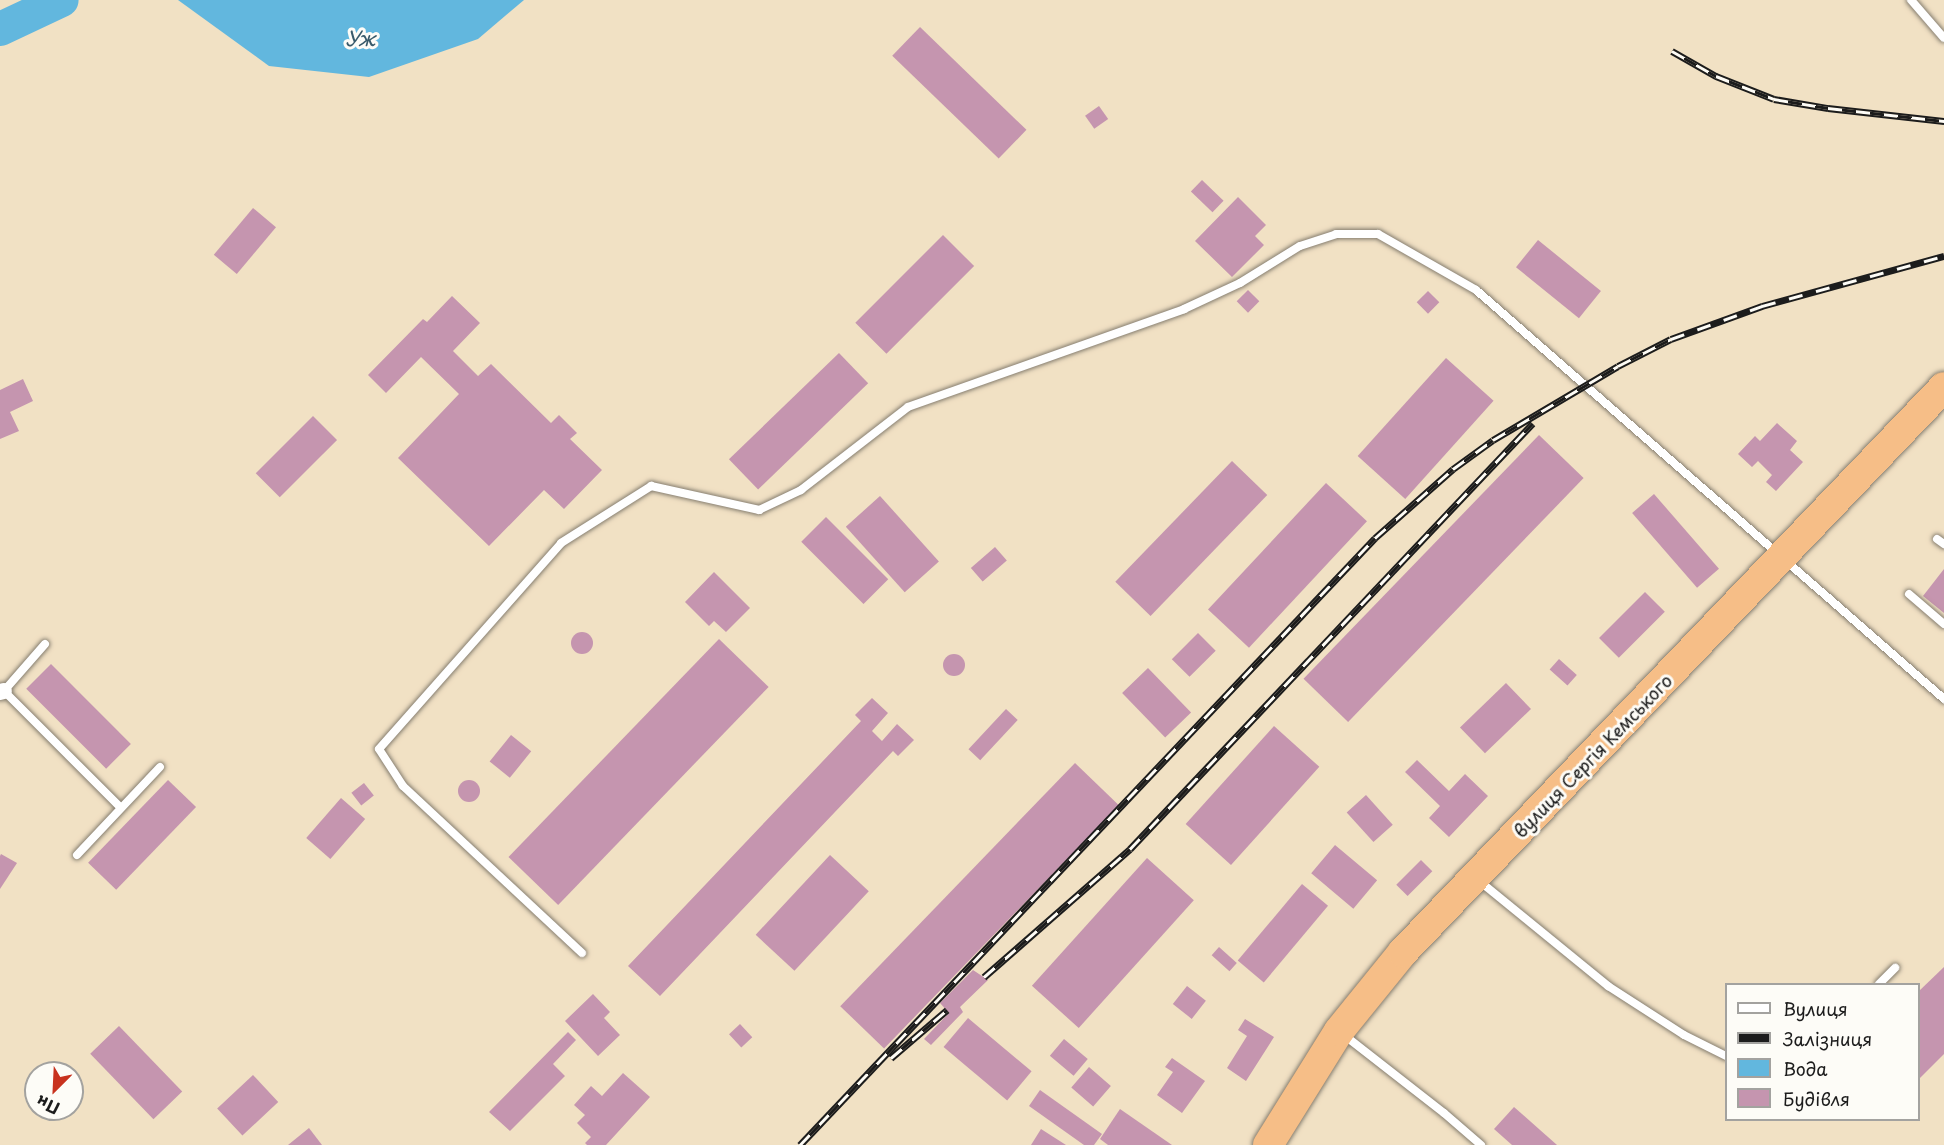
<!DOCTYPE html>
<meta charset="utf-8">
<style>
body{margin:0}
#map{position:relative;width:1944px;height:1145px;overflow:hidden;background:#f1e1c4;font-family:"Playpen Sans",sans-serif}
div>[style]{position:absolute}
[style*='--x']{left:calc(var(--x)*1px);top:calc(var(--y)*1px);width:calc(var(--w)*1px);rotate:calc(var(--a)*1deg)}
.water>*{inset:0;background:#62b7de}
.river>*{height:34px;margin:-17px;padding:0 17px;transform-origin:17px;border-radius:17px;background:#62b7de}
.building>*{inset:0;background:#c595af;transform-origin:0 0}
.round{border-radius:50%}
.roads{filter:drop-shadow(0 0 2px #867e70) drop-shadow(0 0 2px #867e70)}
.lane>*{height:8px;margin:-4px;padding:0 4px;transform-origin:4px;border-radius:4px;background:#fff}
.street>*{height:16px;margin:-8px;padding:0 8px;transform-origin:8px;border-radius:8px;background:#fff}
.highway>*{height:30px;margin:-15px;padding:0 15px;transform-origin:15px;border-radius:15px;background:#f6be87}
.rail>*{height:7px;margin-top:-3.5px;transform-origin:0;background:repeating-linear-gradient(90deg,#fdfcf7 0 14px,#1c1c1c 0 28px);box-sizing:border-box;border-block:2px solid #1c1c1c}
span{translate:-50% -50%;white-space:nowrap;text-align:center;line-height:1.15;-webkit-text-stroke:6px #fdfcf7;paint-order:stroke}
.street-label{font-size:18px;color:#1c1c1c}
.water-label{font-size:20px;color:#385a6a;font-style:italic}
.legend{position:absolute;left:1725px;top:983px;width:195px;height:138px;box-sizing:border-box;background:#fdfcf7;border:2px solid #a3a29f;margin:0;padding:8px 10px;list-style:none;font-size:18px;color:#1c1c1c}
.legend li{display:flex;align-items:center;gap:12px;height:30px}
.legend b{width:30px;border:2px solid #a3a29f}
.north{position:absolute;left:24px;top:1061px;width:60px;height:60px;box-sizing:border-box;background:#fdfcf7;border:2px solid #a3a29f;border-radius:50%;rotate:204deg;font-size:16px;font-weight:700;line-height:24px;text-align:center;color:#1c1c1c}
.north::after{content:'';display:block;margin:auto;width:21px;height:27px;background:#c8321e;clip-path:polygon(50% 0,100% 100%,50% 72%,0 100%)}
</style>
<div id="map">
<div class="water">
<i style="clip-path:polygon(178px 0,524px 0,478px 39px,369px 77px,269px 66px)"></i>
</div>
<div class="river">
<i style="--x:0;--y:29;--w:68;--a:-25.1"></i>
</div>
<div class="building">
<i style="left:920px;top:27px;width:148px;height:40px;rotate:44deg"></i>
<i style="left:1099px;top:106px;width:16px;height:17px;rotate:55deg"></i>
<i style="left:1202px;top:180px;width:30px;height:16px;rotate:44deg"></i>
<i style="clip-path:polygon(1238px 197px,1266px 225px,1255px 236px,1264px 245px,1232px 277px,1195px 241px)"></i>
<i style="left:253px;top:208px;width:30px;height:61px;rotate:40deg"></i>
<i style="left:943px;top:235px;width:44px;height:124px;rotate:45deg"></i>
<i style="left:1538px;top:240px;width:81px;height:35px;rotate:39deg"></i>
<i style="left:1248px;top:290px;width:16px;height:16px;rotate:45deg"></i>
<i style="left:1428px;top:291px;width:16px;height:16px;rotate:45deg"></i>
<i style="clip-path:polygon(452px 296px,480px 323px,453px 351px,478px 376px,491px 364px,551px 423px,559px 415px,577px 433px,570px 439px,602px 470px,564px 509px,544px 490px,489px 546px,398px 458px,459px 394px,421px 357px,386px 393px,368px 375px,423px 319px,427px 322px)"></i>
<i style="left:839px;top:353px;width:42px;height:153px;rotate:46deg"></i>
<i style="left:1446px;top:358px;width:64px;height:132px;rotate:42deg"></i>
<i style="clip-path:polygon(23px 379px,33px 401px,10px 412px,19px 431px,0 439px,0 390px)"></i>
<i style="left:313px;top:416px;width:34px;height:81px;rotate:45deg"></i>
<i style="clip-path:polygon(1777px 423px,1797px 441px,1790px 450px,1803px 462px,1776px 491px,1766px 482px,1772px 475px,1758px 461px,1752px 467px,1738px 454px,1755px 436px,1760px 441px)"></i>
<i style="left:1539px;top:435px;width:62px;height:339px;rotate:44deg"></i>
<i style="left:1232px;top:461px;width:49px;height:168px;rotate:44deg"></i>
<i style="left:1326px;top:483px;width:56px;height:173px;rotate:43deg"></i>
<i style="left:1654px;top:494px;width:99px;height:29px;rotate:49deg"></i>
<i style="left:880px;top:496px;width:88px;height:46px;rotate:48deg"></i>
<i style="left:826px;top:517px;width:88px;height:35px;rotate:45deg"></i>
<i style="left:995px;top:547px;width:18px;height:32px;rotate:49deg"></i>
<i style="clip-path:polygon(1944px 569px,1944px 613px,1923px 596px)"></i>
<i style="clip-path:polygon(714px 572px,750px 608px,726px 632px,714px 621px,709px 626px,685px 602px)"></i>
<i style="left:1645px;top:592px;width:28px;height:65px;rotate:45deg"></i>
<i class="round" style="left:571px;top:632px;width:22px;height:22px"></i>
<i style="left:1198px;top:633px;width:25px;height:37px;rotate:45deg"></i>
<i style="left:719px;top:639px;width:69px;height:303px;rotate:44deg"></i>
<i class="round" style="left:943px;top:654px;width:22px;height:22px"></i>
<i style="left:1559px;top:659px;width:24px;height:14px;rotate:42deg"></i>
<i style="left:51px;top:664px;width:113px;height:35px;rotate:45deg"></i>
<i style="left:1148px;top:668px;width:62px;height:36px;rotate:46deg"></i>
<i style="left:1506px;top:683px;width:36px;height:64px;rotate:46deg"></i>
<i style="clip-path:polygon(872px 698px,888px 713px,872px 731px,882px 741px,897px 724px,914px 740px,898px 756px,893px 751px,660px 996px,628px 966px,861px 721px,855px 715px)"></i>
<i style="left:1006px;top:709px;width:16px;height:55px;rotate:43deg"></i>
<i style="left:1274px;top:726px;width:61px;height:132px;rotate:42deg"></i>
<i style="left:511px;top:735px;width:26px;height:34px;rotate:39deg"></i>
<i style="clip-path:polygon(1417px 760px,1449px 791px,1465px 774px,1488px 796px,1449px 837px,1429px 818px,1440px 806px,1405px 772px)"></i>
<i style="left:1075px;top:763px;width:61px;height:338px;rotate:44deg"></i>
<i class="round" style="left:458px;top:780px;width:22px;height:22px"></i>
<i style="left:168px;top:780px;width:39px;height:115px;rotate:44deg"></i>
<i style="left:364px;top:783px;width:16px;height:16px;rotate:52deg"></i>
<i style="left:1366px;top:795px;width:40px;height:26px;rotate:48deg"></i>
<i style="left:341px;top:798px;width:32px;height:53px;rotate:41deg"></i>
<i style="left:1335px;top:845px;width:55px;height:37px;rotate:40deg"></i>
<i style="clip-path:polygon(1px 854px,17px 863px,0 889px,0 856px)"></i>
<i style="left:830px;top:855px;width:53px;height:109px;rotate:43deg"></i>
<i style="left:1147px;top:858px;width:63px;height:172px;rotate:42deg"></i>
<i style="left:1421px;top:860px;width:16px;height:35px;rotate:45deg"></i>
<i style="left:1302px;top:884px;width:34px;height:100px;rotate:40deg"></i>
<i style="left:1219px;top:947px;width:24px;height:11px;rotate:42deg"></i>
<i style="clip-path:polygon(1944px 967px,1944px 1054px,1918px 1080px,1918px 992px)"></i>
<i style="clip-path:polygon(973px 970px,988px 980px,960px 1007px,963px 1012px,931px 1045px,924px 1039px,949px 1013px,940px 1003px)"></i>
<i style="left:1187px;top:986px;width:24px;height:23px;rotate:38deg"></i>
<i style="clip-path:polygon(593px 994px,610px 1012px,604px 1018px,620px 1035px,598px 1056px,565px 1021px)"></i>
<i style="left:968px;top:1018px;width:83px;height:38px;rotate:40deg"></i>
<i style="clip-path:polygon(1245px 1019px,1274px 1037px,1246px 1081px,1227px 1068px,1247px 1036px,1238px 1030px)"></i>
<i style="left:740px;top:1024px;width:18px;height:15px;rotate:47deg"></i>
<i style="left:119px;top:1026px;width:91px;height:40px;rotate:46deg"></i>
<i style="clip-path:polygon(568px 1032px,576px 1040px,553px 1064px,565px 1076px,510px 1131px,489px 1112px)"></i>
<i style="left:1064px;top:1039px;width:31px;height:22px;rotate:40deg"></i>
<i style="clip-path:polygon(1172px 1058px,1205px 1081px,1182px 1113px,1157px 1095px,1173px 1072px,1165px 1067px)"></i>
<i style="left:1089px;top:1067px;width:29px;height:27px;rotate:41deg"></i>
<i style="clip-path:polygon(623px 1073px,650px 1097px,606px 1145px,587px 1145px,585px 1143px,591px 1137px,577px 1123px,585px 1115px,574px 1105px,591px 1086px,602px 1096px)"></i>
<i style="left:253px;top:1075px;width:37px;height:49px;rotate:47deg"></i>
<i style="clip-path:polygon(1040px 1090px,1102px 1134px,1094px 1145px,1084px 1145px,1029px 1106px)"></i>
<i style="clip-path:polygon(1514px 1107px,1557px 1145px,1512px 1145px,1494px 1129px)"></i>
<i style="clip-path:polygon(1120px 1109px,1172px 1145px,1108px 1145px,1100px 1139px)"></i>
<i style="clip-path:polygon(309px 1128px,322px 1145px,288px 1145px)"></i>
<i style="clip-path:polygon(1041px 1129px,1066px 1145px,1031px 1145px)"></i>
</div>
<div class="roads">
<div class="lane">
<i style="--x:1911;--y:0;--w:50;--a:49"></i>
<i style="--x:1937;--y:539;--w:9;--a:36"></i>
<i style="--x:1909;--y:594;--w:46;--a:40.6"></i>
<i style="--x:45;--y:644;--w:62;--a:131.1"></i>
<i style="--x:4;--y:691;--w:165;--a:45"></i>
<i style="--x:77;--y:855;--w:121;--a:-46.7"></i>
<i style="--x:1478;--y:880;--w:168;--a:39.2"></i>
<i style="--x:1608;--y:986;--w:90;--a:32.8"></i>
<i style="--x:1684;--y:1035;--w:47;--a:26.6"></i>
<i style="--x:582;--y:953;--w:245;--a:-137"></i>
<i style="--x:403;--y:786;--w:44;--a:-123"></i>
<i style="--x:379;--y:749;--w:275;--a:-48.5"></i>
<i style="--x:561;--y:543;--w:107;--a:-32.3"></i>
<i style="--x:651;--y:486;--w:111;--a:12.5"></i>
<i style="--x:759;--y:510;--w:47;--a:-25.5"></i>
<i style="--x:801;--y:490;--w:135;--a:-37.8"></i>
<i style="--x:908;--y:407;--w:293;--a:-19.5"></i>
<i style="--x:1184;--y:309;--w:62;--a:-24.9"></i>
<i style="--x:1240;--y:283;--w:70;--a:-31.7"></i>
<i style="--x:1300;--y:246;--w:38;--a:-18"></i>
<i style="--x:1336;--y:234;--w:42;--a:0"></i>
<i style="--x:1378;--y:234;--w:113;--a:29.7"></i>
<i style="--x:1476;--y:290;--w:622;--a:41.15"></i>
<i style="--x:1879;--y:984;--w:23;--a:-45"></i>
<i style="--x:1344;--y:1035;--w:127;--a:38"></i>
<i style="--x:1444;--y:1113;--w:49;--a:40.9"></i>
</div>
<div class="street">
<i style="--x:0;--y:692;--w:4;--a:-14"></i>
</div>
<div class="highway">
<i style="--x:1268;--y:1145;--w:134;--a:-58.1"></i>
<i style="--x:1339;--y:1031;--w:102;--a:-51"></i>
<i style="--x:1403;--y:952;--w:782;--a:-46.24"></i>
</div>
</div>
<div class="rail">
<i style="--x:1672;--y:51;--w:51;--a:29.6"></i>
<i style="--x:1716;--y:76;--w:62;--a:21.6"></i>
<i style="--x:1774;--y:99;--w:55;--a:9.5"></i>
<i style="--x:1828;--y:108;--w:117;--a:6.4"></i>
<i style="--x:984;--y:977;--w:194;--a:-41.2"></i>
<i style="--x:1130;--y:849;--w:586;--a:-46.59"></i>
<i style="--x:891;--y:1058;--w:74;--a:-40.6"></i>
<i style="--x:800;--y:1145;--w:836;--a:-46.55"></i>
<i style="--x:1375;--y:538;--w:104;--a:-41.5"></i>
<i style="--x:1453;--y:469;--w:49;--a:-35.9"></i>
<i style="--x:1493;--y:440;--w:145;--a:-30.6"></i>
<i style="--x:1618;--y:366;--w:59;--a:-27"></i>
<i style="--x:1671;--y:339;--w:97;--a:-19.9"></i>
<i style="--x:1762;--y:306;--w:189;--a:-15.4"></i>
</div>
<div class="street-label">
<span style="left:1593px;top:756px;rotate:-46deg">вулиця Сергія Кемського</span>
</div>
<div class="water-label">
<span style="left:360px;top:38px">Уж</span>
</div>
<ul class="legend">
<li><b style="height:8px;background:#fff"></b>Вулиця</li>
<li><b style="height:8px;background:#1c1c1c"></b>Залізниця</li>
<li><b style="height:16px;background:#62b7de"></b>Вода</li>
<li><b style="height:16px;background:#c595af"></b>Будівля</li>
</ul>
<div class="north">Пн</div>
</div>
